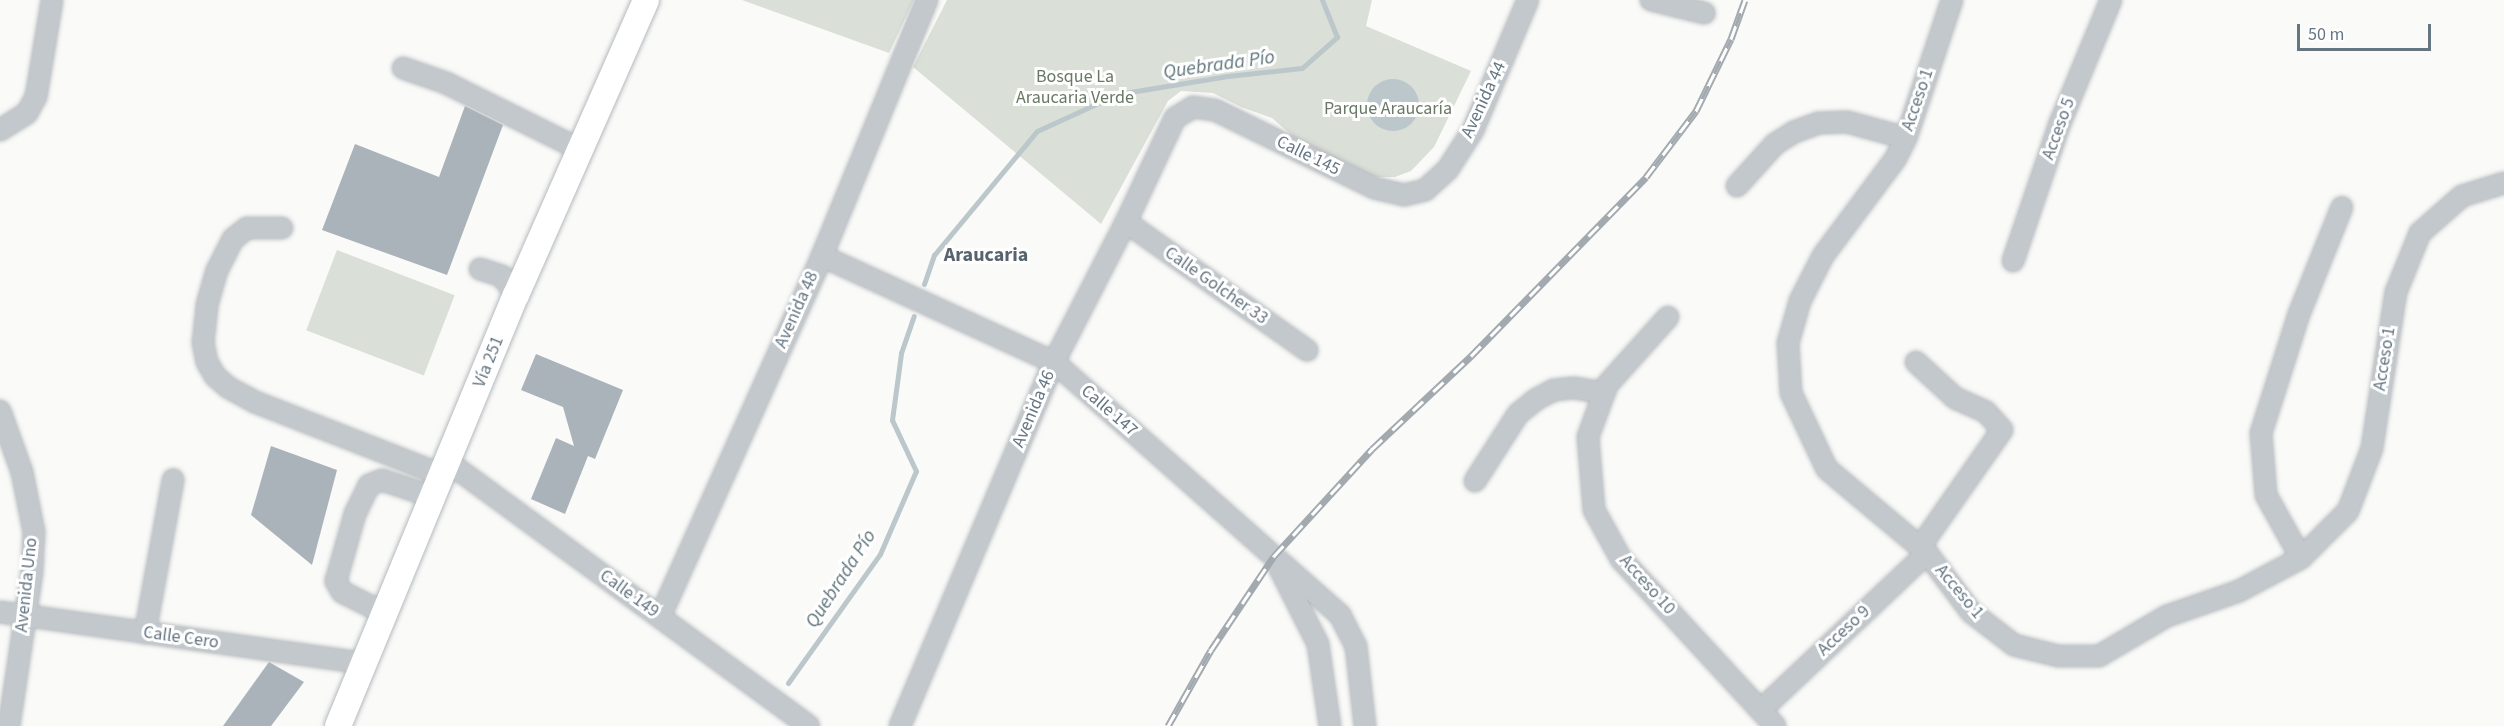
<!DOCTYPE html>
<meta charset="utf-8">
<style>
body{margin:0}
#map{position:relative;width:2504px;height:726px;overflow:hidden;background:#fafaf8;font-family:"Source Sans 3",sans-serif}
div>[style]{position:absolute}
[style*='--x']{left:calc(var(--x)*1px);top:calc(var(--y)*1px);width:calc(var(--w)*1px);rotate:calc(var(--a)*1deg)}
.green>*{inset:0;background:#dadfd7;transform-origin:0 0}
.water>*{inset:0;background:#bbc7cb}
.round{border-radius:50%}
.stream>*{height:5px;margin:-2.5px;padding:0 2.5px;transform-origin:2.5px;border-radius:2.5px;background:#bbc7cb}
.building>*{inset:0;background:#aab3b9}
.roads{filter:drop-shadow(0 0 2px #b5babe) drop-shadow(0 0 2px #b5babe)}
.minor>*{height:20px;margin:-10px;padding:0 10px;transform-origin:10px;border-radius:10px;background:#c3c8cc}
.major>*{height:26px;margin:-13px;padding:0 13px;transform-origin:13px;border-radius:13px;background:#fff}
.rail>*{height:7px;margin-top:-3.5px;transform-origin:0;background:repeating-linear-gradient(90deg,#fff 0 14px,#a2aab0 0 28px);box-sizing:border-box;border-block:2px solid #a2aab0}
span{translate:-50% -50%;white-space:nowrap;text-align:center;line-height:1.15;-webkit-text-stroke:6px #fff;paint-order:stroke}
.park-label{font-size:18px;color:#687a64}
.street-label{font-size:18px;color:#657683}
.water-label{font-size:20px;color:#60757c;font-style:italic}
.neighbourhood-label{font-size:20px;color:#57646e;font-weight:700}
.scale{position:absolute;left:2297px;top:24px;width:134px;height:27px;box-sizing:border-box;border:3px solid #657683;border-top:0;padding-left:8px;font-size:18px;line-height:21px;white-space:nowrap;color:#657683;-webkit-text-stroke:4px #fff;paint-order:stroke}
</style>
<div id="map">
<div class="green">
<i style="clip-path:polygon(742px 0,914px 0,889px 53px)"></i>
<i style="clip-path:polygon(947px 0,1372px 0,1366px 26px,1471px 71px,1434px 147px,1411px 171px,1395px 177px,1368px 177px,1303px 145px,1272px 118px,1241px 107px,1213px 93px,1181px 91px,1168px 101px,1101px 224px,913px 67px)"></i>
<i style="left:337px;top:250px;width:126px;height:86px;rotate:21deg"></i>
</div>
<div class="water">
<i class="round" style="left:1367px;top:79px;width:52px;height:52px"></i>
</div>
<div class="stream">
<i style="--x:924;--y:284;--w:31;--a:-71"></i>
<i style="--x:934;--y:255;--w:161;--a:-50.3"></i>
<i style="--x:1037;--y:131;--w:89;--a:-24.6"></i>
<i style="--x:1118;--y:94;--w:111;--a:-9.3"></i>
<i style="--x:1228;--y:76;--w:74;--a:-6.2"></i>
<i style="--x:1302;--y:68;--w:47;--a:-41.5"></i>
<i style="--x:1337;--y:37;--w:40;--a:-112"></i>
<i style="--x:788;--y:683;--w:158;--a:-54.5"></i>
<i style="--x:880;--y:554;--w:90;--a:-66.6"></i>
<i style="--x:916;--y:471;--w:56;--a:-115.2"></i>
<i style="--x:892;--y:420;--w:68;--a:-82.3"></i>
<i style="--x:901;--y:353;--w:39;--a:-71"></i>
</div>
<div class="building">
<i style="clip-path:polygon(465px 106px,503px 125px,447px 275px,322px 230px,355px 144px,439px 177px)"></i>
<i style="clip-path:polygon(536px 354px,623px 390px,595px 459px,588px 456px,565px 514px,531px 499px,556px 438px,574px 446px,563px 407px,521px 390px)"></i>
<i style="clip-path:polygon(271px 446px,337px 470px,312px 565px,251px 515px)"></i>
<i style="clip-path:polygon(269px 662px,304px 682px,271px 726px,223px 726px)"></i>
</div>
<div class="roads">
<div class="minor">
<i style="--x:1651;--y:0;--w:55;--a:13.8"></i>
<i style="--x:1952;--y:0;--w:145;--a:108.4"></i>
<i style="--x:1906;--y:138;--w:22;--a:117"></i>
<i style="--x:1896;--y:158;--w:122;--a:126.7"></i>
<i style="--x:1823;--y:256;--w:51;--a:117.1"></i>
<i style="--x:1800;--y:301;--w:44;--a:105.9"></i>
<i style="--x:1788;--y:343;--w:50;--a:86.6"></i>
<i style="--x:1791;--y:393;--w:84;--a:64.7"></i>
<i style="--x:1827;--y:469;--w:131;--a:40"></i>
<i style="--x:1927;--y:553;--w:74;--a:53.3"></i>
<i style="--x:1971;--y:612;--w:54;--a:37.5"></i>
<i style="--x:2014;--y:645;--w:45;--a:14"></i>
<i style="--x:2058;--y:656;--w:41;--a:0"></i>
<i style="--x:2099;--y:656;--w:79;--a:-30.5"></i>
<i style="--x:2167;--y:616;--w:76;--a:-19.1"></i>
<i style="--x:2239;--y:591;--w:70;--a:-28"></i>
<i style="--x:2301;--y:558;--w:66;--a:-45"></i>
<i style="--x:2348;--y:511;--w:67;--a:-69.1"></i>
<i style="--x:2372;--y:448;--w:158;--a:-81.3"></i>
<i style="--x:2396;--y:292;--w:64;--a:-67.9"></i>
<i style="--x:2420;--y:233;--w:56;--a:-41.4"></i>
<i style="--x:2462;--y:196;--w:44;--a:-17.2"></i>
<i style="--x:403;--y:68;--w:46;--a:19.2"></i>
<i style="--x:446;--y:83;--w:148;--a:26.4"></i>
<i style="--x:0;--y:130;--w:32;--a:-32"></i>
<i style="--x:27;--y:113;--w:18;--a:-61"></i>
<i style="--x:36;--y:97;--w:98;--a:-80.6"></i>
<i style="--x:1737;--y:186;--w:57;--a:-47.9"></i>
<i style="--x:1775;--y:144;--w:22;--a:-32"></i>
<i style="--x:1794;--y:132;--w:27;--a:-20"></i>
<i style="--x:1819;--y:123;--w:28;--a:-2"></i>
<i style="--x:1847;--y:122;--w:61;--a:15.2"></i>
<i style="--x:1126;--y:222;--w:222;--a:35.3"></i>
<i style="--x:282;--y:228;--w:35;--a:180"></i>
<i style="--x:247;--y:228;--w:18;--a:142"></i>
<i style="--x:233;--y:239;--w:35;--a:117"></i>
<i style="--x:217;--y:270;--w:37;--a:106"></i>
<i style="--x:207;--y:306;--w:36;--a:96"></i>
<i style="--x:203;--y:342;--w:20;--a:79"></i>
<i style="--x:207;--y:362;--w:16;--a:60"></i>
<i style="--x:215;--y:376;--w:18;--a:41"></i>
<i style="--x:229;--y:388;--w:30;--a:28"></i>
<i style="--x:255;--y:402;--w:201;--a:21.3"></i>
<i style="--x:822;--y:256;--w:255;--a:24.6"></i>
<i style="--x:1054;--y:362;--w:382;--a:41.5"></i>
<i style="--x:1340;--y:615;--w:35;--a:63"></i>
<i style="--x:1356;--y:646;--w:81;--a:83.6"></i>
<i style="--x:2013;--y:261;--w:146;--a:-71.2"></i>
<i style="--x:2060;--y:123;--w:133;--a:-67.5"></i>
<i style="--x:480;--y:269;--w:23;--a:18"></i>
<i style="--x:502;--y:276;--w:24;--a:54"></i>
<i style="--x:1668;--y:317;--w:91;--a:131.9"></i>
<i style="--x:1607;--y:385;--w:55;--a:110.1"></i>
<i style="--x:1588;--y:437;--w:73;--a:85.3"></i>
<i style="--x:1594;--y:510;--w:56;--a:61.1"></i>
<i style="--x:1621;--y:559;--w:227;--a:47.3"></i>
<i style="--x:1916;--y:362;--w:53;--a:42.7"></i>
<i style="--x:1955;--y:398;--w:34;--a:24"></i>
<i style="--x:1986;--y:412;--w:24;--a:48"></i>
<i style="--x:2002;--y:430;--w:143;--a:125"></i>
<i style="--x:0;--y:411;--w:65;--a:70.2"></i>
<i style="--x:22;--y:472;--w:61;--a:78.7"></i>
<i style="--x:34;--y:532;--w:40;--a:92.9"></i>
<i style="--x:32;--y:572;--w:156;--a:98.5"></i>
<i style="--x:448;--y:462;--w:447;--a:36.2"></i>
<i style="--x:1475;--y:481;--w:80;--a:-57.3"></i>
<i style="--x:1518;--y:414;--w:22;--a:-39"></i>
<i style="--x:1535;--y:400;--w:21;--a:-28"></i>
<i style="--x:1554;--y:390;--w:20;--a:-6"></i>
<i style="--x:1574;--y:388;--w:31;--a:9"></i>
<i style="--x:2301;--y:558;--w:72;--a:-119.1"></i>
<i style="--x:2266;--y:495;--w:62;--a:-94.6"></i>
<i style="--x:2261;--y:433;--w:125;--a:-72.3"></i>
<i style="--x:2299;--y:314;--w:115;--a:-68.1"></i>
<i style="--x:1279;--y:567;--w:86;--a:63.1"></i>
<i style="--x:1318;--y:644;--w:83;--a:81.7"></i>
<i style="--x:0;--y:612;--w:367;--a:8"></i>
<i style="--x:384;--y:613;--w:47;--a:-153.4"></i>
<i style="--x:342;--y:592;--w:13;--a:-119"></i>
<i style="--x:336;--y:581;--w:70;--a:-74.2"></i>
<i style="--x:355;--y:514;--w:32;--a:-64"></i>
<i style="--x:369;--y:485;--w:14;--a:-21"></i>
<i style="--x:382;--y:480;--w:54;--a:18.4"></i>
<i style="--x:660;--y:617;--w:396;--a:-65.8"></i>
<i style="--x:822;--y:256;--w:277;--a:-67.7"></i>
<i style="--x:145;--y:633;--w:156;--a:-79.6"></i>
<i style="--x:1761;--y:710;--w:228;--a:-43.4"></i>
<i style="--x:900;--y:726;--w:395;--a:-67.1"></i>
<i style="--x:1054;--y:362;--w:157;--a:-62.8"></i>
<i style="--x:1126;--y:222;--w:115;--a:-64.8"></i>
<i style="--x:1175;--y:118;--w:21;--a:-31"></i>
<i style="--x:1193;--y:107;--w:22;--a:8"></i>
<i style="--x:1215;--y:110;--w:177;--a:26.1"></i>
<i style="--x:1374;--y:188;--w:31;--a:13"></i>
<i style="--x:1404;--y:195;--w:22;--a:-13"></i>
<i style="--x:1425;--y:190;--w:31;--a:-42"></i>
<i style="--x:1448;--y:169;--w:46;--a:-57.3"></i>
<i style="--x:1473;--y:130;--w:141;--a:-67.1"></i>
</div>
<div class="major">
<i style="--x:338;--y:726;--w:466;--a:-67.6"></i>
<i style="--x:516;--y:295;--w:322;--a:-66.2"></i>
</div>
</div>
<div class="rail">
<i style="--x:1168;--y:726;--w:87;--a:-60.5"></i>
<i style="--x:1211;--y:650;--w:113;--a:-56.2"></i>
<i style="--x:1274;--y:556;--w:145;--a:-47.5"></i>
<i style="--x:1372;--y:449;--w:136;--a:-43.2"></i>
<i style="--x:1471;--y:356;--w:250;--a:-45.6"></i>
<i style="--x:1646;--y:177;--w:83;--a:-52.9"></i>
<i style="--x:1696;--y:111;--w:80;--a:-64.1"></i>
<i style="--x:1731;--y:39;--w:41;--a:-70.3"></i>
</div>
<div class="park-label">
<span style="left:1075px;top:88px">Bosque La<br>Araucaria Verde</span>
<span style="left:1388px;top:109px">Parque Araucaría</span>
</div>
<div class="street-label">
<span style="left:1484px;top:100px;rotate:-65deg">Avenida 44</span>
<span style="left:1918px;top:100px;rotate:-71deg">Acceso 1</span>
<span style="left:2059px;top:129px;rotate:-70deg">Acceso 5</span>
<span style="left:1308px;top:156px;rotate:26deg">Calle 145</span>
<span style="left:1216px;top:286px;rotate:35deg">Calle Golcher 33</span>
<span style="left:797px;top:310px;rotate:-66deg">Avenida 48</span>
<span style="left:2385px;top:359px;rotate:-81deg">Acceso 1</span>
<span style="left:489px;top:362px;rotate:-68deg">Vía 251</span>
<span style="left:1034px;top:409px;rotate:-67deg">Avenida 46</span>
<span style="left:1109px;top:411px;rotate:41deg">Calle 147</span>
<span style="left:27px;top:585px;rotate:-84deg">Avenida Uno</span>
<span style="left:1647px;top:585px;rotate:48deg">Acceso 10</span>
<span style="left:1959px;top:592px;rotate:50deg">Acceso 1</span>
<span style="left:629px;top:594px;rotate:36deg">Calle 149</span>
<span style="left:1844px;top:631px;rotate:-43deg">Acceso 9</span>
<span style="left:181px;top:638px;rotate:8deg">Calle Cero</span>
</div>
<div class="water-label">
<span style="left:1219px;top:65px;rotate:-8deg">Quebrada Pío</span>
<span style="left:841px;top:579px;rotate:-57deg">Quebrada Pío</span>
</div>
<div class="neighbourhood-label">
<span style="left:986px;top:255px">Araucaria</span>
</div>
<div class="scale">50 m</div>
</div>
